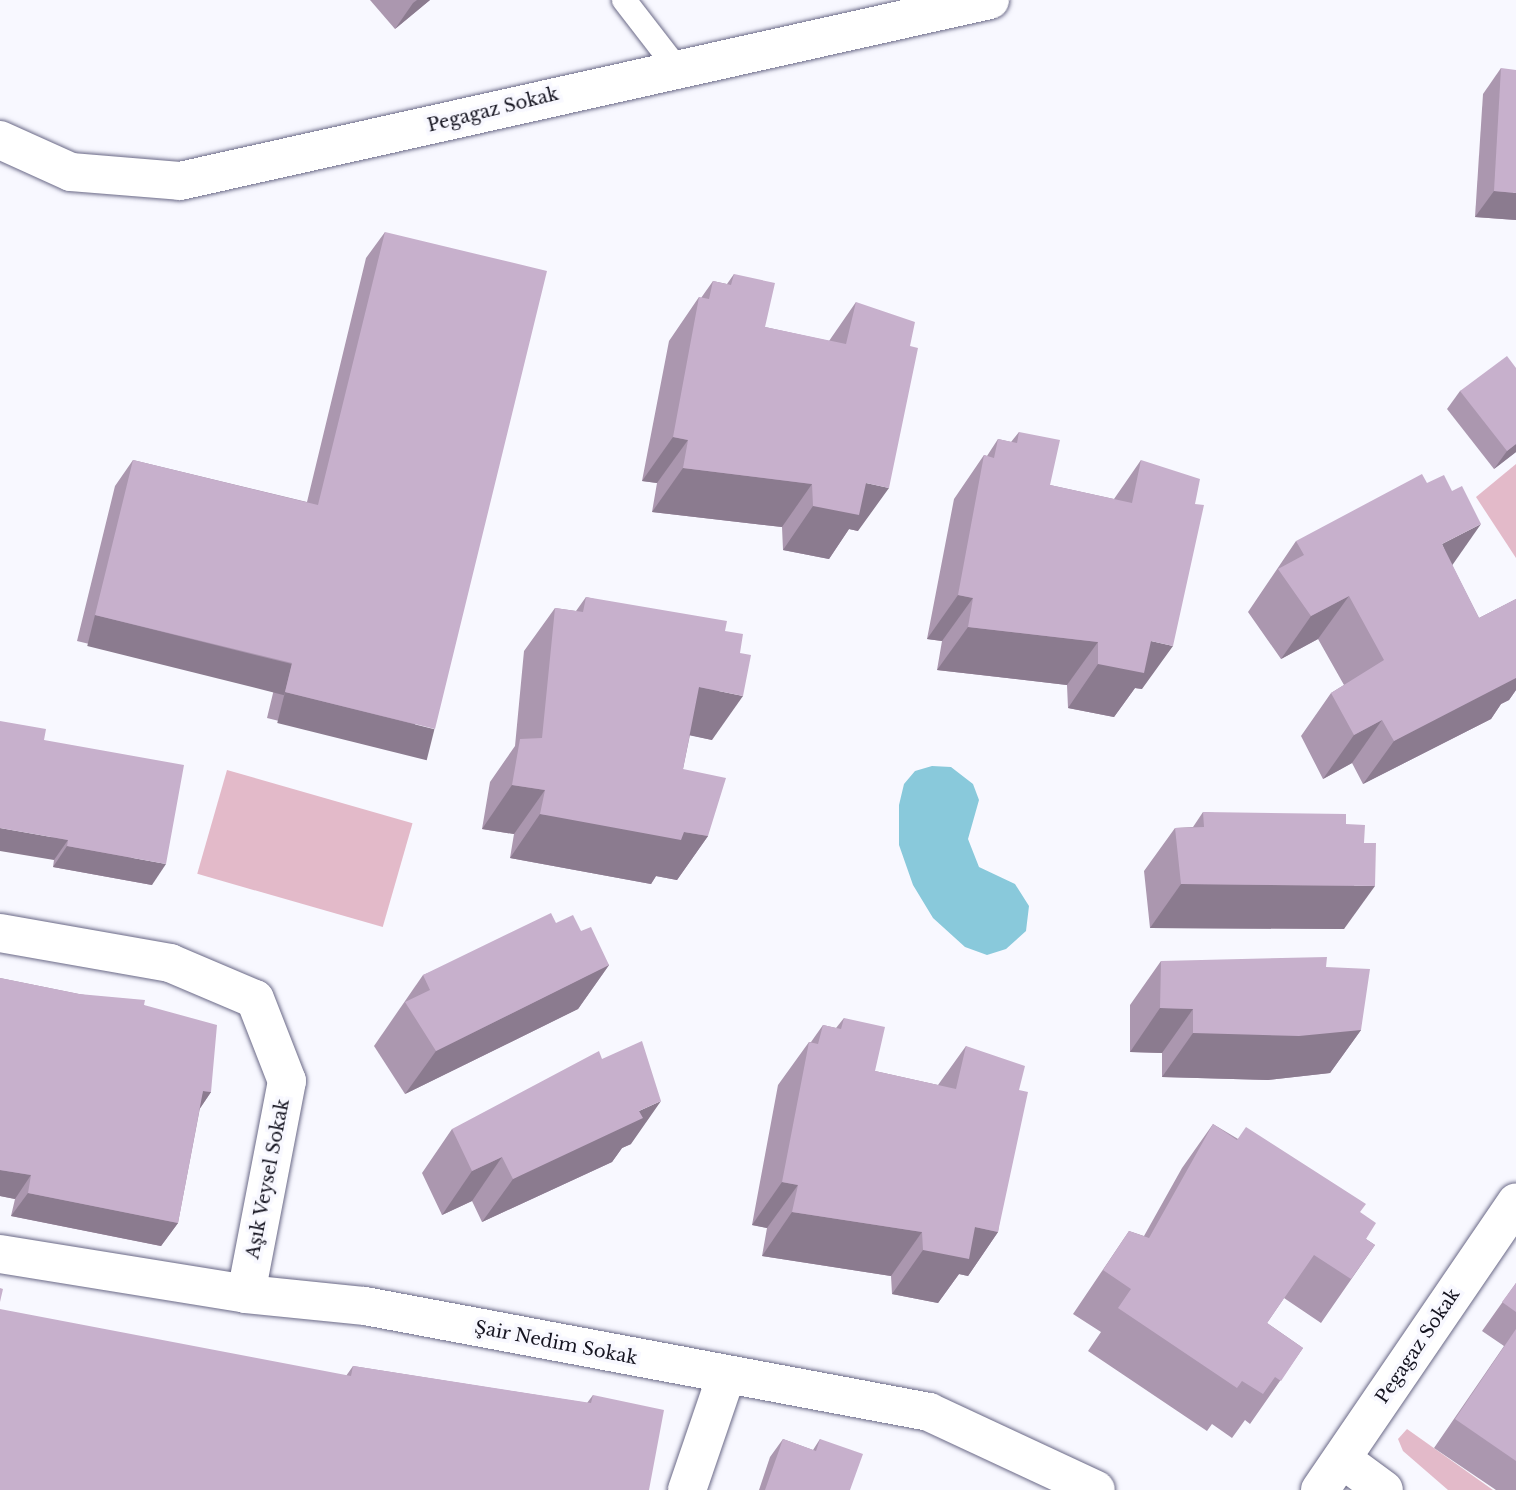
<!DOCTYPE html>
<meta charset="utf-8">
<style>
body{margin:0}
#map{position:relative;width:1516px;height:1490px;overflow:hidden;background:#f8f8ff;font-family:"Libre Baskerville",serif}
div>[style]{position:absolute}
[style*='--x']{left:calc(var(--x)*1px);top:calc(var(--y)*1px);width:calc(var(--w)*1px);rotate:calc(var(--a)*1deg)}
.green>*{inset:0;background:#e3bac9;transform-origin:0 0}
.water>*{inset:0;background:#89c9db}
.roads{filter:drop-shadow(0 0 2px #6a6987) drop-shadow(0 0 2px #6a6987)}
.service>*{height:24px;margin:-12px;padding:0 12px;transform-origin:12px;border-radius:12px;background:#fff}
.minor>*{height:38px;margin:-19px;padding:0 19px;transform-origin:19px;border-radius:19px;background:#fff}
.wall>*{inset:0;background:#ab97af}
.shaded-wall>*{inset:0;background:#8b7b8f;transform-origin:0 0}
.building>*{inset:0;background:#c7b0cc}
span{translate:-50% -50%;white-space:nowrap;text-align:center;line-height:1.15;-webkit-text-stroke:7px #f8f8ff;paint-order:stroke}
.street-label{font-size:18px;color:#151420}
</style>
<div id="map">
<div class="green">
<i style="clip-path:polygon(1516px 464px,1516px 558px,1476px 497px)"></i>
<i style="left:227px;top:770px;width:193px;height:108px;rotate:16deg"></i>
<i style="clip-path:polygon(1407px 1429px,1493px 1490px,1448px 1490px,1403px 1451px,1398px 1439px)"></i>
</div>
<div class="water">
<i style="clip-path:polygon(932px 766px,951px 767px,973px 784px,979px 800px,968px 839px,979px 867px,1015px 884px,1029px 906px,1026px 931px,1006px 949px,987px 955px,965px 947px,933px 918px,913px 885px,899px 845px,899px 805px,904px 784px,915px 771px)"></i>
</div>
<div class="roads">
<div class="service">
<i style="--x:624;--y:0;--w:83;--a:52.3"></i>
</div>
<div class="minor">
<i style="--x:0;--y:140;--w:78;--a:24.3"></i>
<i style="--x:71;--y:172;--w:109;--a:4.7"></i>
<i style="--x:180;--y:181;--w:830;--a:-12.6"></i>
<i style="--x:0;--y:933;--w:173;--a:10"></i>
<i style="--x:170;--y:963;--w:92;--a:23"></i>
<i style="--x:255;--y:999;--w:88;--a:68.7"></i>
<i style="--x:287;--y:1081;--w:217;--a:100.9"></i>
<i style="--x:0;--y:1254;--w:249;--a:9.2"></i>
<i style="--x:246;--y:1294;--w:120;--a:5.8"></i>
<i style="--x:365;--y:1306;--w:574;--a:10.64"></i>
<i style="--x:929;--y:1412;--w:184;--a:25"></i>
<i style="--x:1342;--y:1459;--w:52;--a:36.4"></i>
<i style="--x:687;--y:1490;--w:120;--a:-71.1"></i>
<i style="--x:1320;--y:1490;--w:348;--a:-55.7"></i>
</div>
</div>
<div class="wall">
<i style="clip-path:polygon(370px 0,430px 0,395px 29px)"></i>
<i style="clip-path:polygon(1501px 68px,1516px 220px,1475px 217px,1483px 94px)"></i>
<i style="clip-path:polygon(385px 232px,417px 755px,267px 718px,274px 689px,77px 641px,115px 486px,133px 460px,307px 502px,366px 258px)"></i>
<i style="clip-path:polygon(734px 274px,765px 327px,829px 341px,856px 302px,858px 531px,849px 529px,829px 559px,783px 550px,782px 527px,652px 512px,657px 483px,642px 481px,669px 341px,699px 297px,701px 298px,713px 281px,727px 284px)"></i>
<i style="clip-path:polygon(1516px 368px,1516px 452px,1494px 469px,1447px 409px,1460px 391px)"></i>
<i style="clip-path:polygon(1019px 432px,1050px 485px,1114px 499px,1141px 460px,1142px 689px,1135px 688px,1114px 717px,1068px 708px,1067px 685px,937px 670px,942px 641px,927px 639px,954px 499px,984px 455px,987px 456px,998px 439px,1011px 442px)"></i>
<i style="clip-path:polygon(1296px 541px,1452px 565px,1479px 618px,1516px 599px,1516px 690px,1509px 700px,1501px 704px,1491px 719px,1363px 784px,1352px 763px,1323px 779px,1301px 736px,1331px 693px,1344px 685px,1318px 639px,1281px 659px,1248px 612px)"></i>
<i style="clip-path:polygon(586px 597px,725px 631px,712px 740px,690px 735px,683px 769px,708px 836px,677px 880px,656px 876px,651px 884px,510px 858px,514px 834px,482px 829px,490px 782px,515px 746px,524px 651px,555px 608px,576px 611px)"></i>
<i style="clip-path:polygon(44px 740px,152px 885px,53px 867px,54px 860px)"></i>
<i style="clip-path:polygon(1203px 812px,1346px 824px,1364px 843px,1344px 929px,1150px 928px,1144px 871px,1175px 828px,1193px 827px)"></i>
<i style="clip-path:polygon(556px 923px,581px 931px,609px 965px,578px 1009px,405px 1094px,374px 1046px,423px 975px)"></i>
<i style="clip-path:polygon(1161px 961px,1326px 967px,1361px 1030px,1330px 1073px,1268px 1080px,1162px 1077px,1162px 1053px,1130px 1052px,1130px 1005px)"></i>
<i style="clip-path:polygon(0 978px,79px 994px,144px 1005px,211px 1092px,200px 1108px,178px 1223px,161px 1246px,11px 1216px,15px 1199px,0 1196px)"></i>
<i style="clip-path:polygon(844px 1018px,875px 1071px,938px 1085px,966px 1046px,1019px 1090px,998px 1232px,968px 1276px,959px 1274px,938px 1303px,892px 1294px,891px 1276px,762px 1256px,767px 1228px,752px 1225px,778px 1085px,809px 1042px,811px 1042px,823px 1025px,836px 1028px)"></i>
<i style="clip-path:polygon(1213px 1124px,1360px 1212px,1366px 1239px,1375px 1245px,1321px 1323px,1284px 1298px,1267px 1323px,1303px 1348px,1250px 1424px,1245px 1420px,1232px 1438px,1212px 1424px,1207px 1431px,1088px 1351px,1101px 1332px,1073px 1314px,1129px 1231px,1144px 1236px,1182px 1168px)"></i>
<i style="clip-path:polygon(452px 1129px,631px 1144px,622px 1148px,612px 1162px,482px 1222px,472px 1201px,442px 1215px,422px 1173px)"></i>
<i style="clip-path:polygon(1516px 1283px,1516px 1490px,1496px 1490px,1434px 1448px,1504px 1346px,1482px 1331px)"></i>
<i style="clip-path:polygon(353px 1366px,587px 1403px,593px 1395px,649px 1490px,346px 1376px)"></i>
<i style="clip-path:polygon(783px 1439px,813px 1450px,820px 1439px,850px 1490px,759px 1490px,770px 1457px)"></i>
</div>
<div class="shaded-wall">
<i style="clip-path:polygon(417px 0,430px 0,395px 29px,413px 3px)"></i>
<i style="clip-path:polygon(1494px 191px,1516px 193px,1516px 220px,1475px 217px)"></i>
<i style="clip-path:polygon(673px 437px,688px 440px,657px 483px,642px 481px)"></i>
<i style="clip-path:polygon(1516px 444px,1516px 452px,1494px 469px,1507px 451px)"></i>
<i style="clip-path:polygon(683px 468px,812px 484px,782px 527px,652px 512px)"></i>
<i style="clip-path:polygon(866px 483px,889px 488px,858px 531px,849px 529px,829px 559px,783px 550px,813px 506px)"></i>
<i style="clip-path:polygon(1481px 524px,1451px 567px,1442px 544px)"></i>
<i style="clip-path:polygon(958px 595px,973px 598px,942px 641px,927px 639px)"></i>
<i style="clip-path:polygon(1349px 596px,1318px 639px,1281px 659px,1311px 616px)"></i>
<i style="left:95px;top:615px;width:203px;height:32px;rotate:14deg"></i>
<i style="clip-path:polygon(968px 627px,1098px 642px,1067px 685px,937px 670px)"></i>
<i style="clip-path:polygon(1151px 641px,1173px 646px,1142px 689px,1135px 688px,1114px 717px,1068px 708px,1098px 664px)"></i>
<i style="clip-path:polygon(1516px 670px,1516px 690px,1509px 700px,1501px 704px,1491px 719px,1363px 784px,1394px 741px)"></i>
<i style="clip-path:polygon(699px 687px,743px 696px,712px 740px,669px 731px)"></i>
<i style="left:285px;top:692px;width:154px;height:32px;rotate:14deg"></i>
<i style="clip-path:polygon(1382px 720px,1352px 763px,1323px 779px,1354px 735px)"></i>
<i style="clip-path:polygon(512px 785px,545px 790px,514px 834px,482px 829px)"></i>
<i style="clip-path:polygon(540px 814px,684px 832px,708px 836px,677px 880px,656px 876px,651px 884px,510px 858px)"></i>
<i style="clip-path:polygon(0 828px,68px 840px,54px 860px,0 851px)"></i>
<i style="clip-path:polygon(67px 846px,166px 864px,152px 885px,53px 867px)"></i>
<i style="clip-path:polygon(1181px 884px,1375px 886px,1344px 929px,1150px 928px)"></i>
<i style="clip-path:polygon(609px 965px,578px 1009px,405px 1094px,436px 1051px)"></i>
<i style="clip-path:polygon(1160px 1008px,1193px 1009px,1162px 1053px,1130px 1052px)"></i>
<i style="clip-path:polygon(1361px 1030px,1330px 1073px,1268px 1080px,1162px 1077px,1193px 1033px)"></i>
<i style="clip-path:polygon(203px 1091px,211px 1092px,195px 1116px)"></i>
<i style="clip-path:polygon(661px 1101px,631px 1144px,622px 1148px,612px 1162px,482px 1222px,513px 1179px,639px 1111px)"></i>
<i style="clip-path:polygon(502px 1157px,472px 1201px,442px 1215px,472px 1171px)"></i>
<i style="clip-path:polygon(0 1170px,31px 1175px,15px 1199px,0 1196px)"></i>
<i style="clip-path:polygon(782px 1182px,798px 1185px,767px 1228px,752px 1225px)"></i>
<i style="clip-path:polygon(28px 1193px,178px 1223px,161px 1246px,11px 1216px)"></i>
<i style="clip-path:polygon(792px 1212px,922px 1232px,891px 1276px,762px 1256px)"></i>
<i style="clip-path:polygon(975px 1227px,998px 1232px,968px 1276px,959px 1274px,938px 1303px,892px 1294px,923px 1250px)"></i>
</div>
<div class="building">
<i style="clip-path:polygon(1501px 68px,1516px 70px,1516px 193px,1494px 191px)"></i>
<i style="clip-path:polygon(385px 232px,547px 271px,435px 729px,285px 692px,292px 663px,95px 615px,133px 460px,318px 505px)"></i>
<i style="clip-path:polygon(734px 274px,775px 283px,765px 327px,846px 344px,856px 302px,915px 322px,910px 346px,918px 348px,889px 488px,866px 483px,859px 515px,813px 506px,812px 484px,683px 468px,688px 440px,673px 437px,699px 297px,709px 299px,713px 281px,731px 285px)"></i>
<i style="clip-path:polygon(1507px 356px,1516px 368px,1516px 444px,1507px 451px,1460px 391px)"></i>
<i style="clip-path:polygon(1019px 432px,1060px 440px,1050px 485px,1132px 503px,1141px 460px,1200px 479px,1195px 504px,1204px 505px,1173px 646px,1151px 641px,1144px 673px,1098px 664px,1098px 642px,968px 627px,973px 598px,958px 595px,984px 455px,994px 458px,998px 439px,1017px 443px)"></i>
<i style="clip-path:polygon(1422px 474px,1427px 483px,1444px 475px,1452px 491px,1462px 486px,1481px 524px,1442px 544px,1479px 618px,1516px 599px,1516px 678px,1394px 741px,1382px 720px,1354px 735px,1331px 693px,1384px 660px,1349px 596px,1311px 616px,1278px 569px,1304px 555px,1296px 541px)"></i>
<i style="clip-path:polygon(586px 597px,727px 621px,725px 631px,743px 634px,740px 653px,751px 655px,743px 696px,699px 687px,683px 769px,726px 778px,708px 836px,684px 832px,681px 840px,540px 814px,545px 790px,512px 785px,520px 739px,542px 738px,555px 608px,583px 612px)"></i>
<i style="clip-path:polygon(0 721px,46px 729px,44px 740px,184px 765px,166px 864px,67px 846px,68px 840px,0 828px)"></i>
<i style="clip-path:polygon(1203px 812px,1346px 814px,1346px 824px,1365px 825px,1364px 843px,1376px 843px,1375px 886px,1181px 884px,1175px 828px,1204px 827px)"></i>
<i style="clip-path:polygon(551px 913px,556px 923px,573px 915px,581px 931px,591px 927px,609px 965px,436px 1051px,405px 1002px,430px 990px,423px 975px)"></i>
<i style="clip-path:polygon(1327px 957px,1326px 967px,1370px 969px,1361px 1030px,1299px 1036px,1193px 1033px,1193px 1009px,1160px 1008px,1161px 961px)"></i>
<i style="clip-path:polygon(0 978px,79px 994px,145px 1000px,144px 1005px,217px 1025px,211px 1092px,203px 1091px,178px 1223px,28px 1193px,31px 1175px,0 1170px)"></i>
<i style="clip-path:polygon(844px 1018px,885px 1027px,875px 1071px,956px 1089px,966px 1046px,1025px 1066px,1019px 1090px,1028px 1092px,998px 1232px,975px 1227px,969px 1259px,923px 1250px,922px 1232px,792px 1212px,798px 1185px,782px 1182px,809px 1042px,818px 1044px,823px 1025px,841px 1029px)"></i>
<i style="clip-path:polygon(642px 1041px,661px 1101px,639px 1111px,643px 1118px,513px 1179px,502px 1157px,472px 1171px,452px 1129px,599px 1051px,602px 1059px)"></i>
<i style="clip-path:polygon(1213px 1124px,1237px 1140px,1246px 1127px,1366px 1204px,1360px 1212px,1376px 1223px,1366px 1239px,1375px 1245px,1351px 1279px,1314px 1255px,1267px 1323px,1303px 1348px,1281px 1381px,1275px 1377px,1263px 1394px,1242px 1381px,1237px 1388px,1118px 1308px,1131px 1289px,1103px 1270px,1129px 1231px,1149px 1238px)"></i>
<i style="clip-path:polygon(1516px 1283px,1516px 1312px,1502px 1302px)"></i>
<i style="clip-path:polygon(0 1288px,3px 1289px,0 1302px)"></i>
<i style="clip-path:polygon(0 1309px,351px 1376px,353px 1366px,591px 1403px,593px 1395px,664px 1410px,649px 1490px,0 1490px)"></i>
<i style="clip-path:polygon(1516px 1329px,1516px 1461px,1455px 1419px)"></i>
<i style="clip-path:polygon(783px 1439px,816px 1451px,820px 1439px,863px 1454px,850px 1490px,765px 1490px)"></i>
</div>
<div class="street-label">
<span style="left:493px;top:110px;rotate:-14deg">Pegagaz Sokak</span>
<span style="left:268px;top:1179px;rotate:-79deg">Aşık Veysel Sokak</span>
<span style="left:556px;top:1343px;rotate:11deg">Şair Nedim Sokak</span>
<span style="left:1418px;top:1346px;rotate:-56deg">Pegagaz Sokak</span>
</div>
</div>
